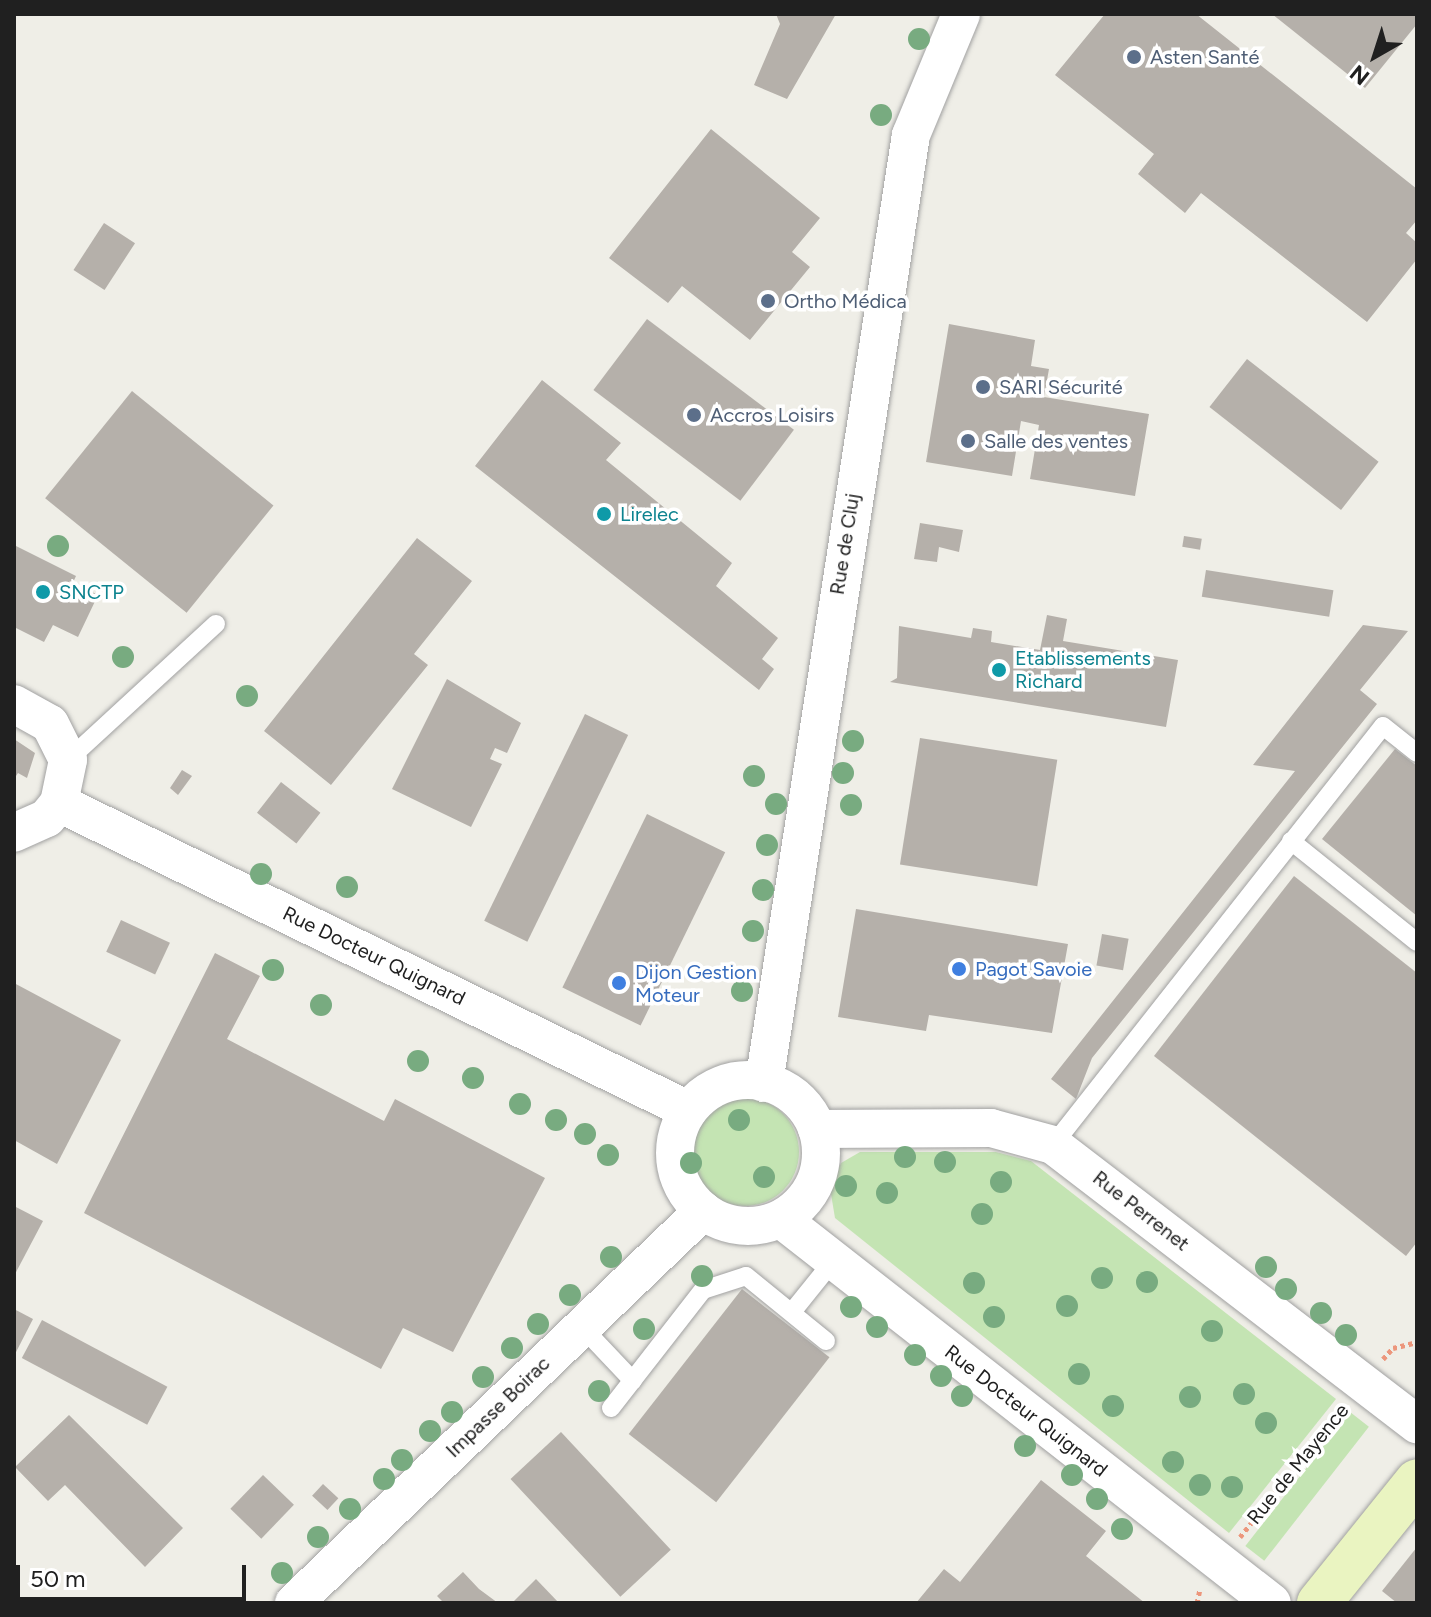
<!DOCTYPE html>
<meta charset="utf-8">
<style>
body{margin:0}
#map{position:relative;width:1431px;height:1617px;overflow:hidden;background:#efeee7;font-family:Figtree,sans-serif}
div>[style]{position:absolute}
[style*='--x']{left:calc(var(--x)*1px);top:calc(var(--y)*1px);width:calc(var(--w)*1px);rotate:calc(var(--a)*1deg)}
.grass>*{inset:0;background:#c4e4b3;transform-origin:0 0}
.round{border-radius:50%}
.building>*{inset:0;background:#b5b0aa;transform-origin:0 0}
.path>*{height:5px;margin-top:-2.5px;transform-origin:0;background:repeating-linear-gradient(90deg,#ec967c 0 4px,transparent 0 8px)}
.roads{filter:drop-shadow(0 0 2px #a1a1a1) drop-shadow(0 0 2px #a1a1a1)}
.service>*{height:18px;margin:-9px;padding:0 9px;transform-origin:9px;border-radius:9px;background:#fff}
.minor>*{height:38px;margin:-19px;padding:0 19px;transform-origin:19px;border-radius:19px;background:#fff}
.minor>.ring{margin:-19px;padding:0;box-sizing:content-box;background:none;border:38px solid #fff;border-radius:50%}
.secondary>*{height:44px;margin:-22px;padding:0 22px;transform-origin:22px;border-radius:22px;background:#eaf4c1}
.trees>*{width:22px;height:22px;margin:-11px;border-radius:50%;background:#78ab80}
.dots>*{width:22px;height:22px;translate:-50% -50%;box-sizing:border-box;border:4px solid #fff;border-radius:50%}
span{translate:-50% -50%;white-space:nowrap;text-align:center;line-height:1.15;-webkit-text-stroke:7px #fff;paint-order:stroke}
.service-label{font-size:20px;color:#4e5e75}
.left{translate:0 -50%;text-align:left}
.culture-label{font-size:20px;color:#0d838f}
.street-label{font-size:20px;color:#202020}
.shop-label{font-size:20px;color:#366cbe}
.frame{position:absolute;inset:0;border:16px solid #202020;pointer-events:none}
.north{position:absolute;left:1335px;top:16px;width:80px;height:80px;-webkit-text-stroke:6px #fff;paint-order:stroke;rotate:219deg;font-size:22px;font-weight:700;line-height:32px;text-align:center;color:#202020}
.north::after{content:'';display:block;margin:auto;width:28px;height:36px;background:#202020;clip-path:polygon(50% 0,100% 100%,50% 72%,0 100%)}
.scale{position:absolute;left:16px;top:1565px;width:230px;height:36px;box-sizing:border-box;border:4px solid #202020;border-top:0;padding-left:10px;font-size:24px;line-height:28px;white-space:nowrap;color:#202020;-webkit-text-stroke:6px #fff;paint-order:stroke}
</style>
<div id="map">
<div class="grass">
<i class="round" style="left:691px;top:1098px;width:108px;height:108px"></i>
<i style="clip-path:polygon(860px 1152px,996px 1152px,1031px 1161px,1336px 1399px,1229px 1533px,835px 1218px,830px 1188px,841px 1163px)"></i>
<i style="left:1350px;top:1412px;width:24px;height:170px;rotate:38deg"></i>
</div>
<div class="building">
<i style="clip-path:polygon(776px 14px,836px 14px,787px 99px,754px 85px,780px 24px)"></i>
<i style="clip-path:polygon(1105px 14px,1196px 14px,1417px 189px,1417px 220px,1406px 233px,1417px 243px,1417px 259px,1367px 322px,1201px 193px,1185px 213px,1138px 174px,1154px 154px,1055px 75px)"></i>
<i style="clip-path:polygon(1272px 14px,1417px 14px,1417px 24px,1365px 88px)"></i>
<i style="clip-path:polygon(711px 129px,820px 218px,792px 252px,810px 267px,750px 340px,682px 286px,668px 303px,609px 258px)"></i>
<i style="left:104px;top:223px;width:37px;height:56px;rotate:33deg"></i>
<i style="left:647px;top:319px;width:184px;height:89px;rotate:37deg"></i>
<i style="clip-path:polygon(949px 324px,1035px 340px,1031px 366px,1049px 369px,1044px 397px,1149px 414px,1135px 496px,1030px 479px,1039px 425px,1021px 421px,1012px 476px,926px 462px)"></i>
<i style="left:1247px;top:359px;width:167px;height:61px;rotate:38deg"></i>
<i style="clip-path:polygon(542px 380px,621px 443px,606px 460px,732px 563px,716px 586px,778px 638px,762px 659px,774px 669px,759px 690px,475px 466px)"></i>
<i style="left:132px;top:391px;width:182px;height:138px;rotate:39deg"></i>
<i style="clip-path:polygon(920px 523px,963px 530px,959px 552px,939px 547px,937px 562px,914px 559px)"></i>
<i style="left:1184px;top:536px;width:18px;height:11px;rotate:9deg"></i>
<i style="clip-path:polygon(417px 538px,472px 581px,414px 654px,428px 665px,331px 785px,264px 731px)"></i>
<i style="clip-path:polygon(14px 545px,76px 576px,69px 591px,76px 594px,80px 586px,98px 595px,78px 637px,53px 625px,44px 642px,14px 627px)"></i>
<i style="left:1206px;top:570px;width:129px;height:27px;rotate:9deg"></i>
<i style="clip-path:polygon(1047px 615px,1067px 619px,1063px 641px,1178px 660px,1166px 727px,890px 682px,897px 678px,899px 626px,971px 638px,973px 628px,992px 631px,991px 642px,1040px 650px)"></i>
<i style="clip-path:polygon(1363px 625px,1408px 631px,1360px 690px,1377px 704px,1092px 1058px,1076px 1099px,1051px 1079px,1295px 771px,1253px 765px)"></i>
<i style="clip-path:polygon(447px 679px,521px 723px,507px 753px,495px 748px,490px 759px,502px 764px,471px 827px,392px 789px)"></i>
<i style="left:585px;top:714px;width:48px;height:230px;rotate:26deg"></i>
<i style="left:920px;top:738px;width:139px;height:128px;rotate:9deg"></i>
<i style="clip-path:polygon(14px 739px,35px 753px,27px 778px,18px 773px,14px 779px)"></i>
<i style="clip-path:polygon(1395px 749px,1417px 766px,1417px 916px,1322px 839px)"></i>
<i style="clip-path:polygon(182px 770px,192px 776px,178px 795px,170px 788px)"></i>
<i style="left:281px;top:782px;width:50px;height:39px;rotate:38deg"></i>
<i style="left:647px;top:814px;width:87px;height:193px;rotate:26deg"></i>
<i style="clip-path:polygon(1294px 876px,1417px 973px,1417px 1242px,1406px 1256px,1154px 1056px)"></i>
<i style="clip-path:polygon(856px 909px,1068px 944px,1052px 1033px,929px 1015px,926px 1031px,838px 1017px)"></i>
<i style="left:121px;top:920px;width:54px;height:35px;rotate:25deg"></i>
<i style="left:1102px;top:934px;width:27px;height:32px;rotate:10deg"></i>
<i style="clip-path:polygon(215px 953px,260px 976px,227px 1039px,384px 1121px,395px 1099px,545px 1178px,453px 1352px,403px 1328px,381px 1369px,84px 1213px)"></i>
<i style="clip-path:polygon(14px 983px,121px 1040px,57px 1164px,14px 1140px)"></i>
<i style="clip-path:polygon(14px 1206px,43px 1221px,14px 1276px)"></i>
<i style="left:742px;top:1289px;width:111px;height:184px;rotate:38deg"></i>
<i style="clip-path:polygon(14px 1309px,33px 1319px,14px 1356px)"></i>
<i style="left:42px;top:1320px;width:142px;height:43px;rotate:28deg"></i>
<i style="clip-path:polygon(69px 1415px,183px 1528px,145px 1567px,65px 1485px,48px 1501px,15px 1467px)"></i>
<i style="left:561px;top:1432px;width:161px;height:69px;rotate:47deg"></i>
<i style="left:263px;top:1475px;width:43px;height:47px;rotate:44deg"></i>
<i style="clip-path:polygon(1041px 1480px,1106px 1531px,1086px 1556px,1145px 1603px,916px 1603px,944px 1569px,960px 1582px)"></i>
<i style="left:323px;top:1484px;width:21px;height:16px;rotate:43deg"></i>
<i style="clip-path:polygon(1417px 1547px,1417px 1603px,1397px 1603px,1382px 1591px)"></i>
<i style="clip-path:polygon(463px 1572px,479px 1589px,498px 1603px,444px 1603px,437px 1596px)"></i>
<i style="clip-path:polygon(536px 1579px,559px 1603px,512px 1603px)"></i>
</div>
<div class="path">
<i style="--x:1383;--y:1359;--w:15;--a:-48"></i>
<i style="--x:1393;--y:1348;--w:25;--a:-14"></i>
<i style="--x:1240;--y:1537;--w:166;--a:-51.3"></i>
<i style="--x:1197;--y:1603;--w:14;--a:-78"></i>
</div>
<div class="roads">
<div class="service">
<i style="--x:68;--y:760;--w:201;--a:-42.6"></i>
<i style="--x:1291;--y:841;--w:161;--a:38.7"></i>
<i style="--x:1053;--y:1145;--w:533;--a:-51.78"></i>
<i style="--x:1383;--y:726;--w:43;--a:38.5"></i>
<i style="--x:792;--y:1312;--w:65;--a:-51.2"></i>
<i style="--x:582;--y:1327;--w:74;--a:46.6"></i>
<i style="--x:611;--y:1408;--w:150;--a:-52.1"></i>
<i style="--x:703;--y:1290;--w:45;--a:-18"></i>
<i style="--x:746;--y:1276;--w:103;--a:39.1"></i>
</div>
<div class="minor">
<i style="--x:14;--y:704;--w:41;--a:29.1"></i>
<i style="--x:50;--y:724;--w:40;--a:63.4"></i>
<i style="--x:68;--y:760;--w:44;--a:101.8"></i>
<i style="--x:59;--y:803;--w:19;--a:129"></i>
<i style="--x:47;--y:818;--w:36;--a:156"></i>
<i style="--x:59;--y:803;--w:700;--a:26.02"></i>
<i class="ring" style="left:675px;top:1080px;width:108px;height:108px"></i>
<i style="--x:764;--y:1083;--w:959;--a:-81.19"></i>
<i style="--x:911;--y:135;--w:131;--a:-67.5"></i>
<i style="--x:817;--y:1129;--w:174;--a:-0.3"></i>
<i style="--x:991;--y:1128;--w:64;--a:15.3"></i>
<i style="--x:1053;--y:1145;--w:459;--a:37.5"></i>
<i style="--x:781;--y:1219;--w:623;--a:38.03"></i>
<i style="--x:294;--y:1603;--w:567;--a:-43.78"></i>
</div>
<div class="secondary">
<i style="--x:1319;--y:1603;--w:156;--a:-51.2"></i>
</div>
</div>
<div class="trees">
<i style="left:919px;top:39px"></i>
<i style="left:881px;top:115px"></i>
<i style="left:58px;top:546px"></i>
<i style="left:123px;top:657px"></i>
<i style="left:247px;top:696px"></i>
<i style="left:853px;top:741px"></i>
<i style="left:843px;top:773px"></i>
<i style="left:754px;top:776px"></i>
<i style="left:776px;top:804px"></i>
<i style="left:851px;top:805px"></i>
<i style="left:767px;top:845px"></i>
<i style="left:261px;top:874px"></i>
<i style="left:347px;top:887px"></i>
<i style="left:763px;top:890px"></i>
<i style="left:753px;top:931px"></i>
<i style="left:273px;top:970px"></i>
<i style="left:742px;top:991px"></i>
<i style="left:321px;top:1005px"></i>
<i style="left:418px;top:1061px"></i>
<i style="left:473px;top:1078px"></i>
<i style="left:520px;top:1104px"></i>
<i style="left:556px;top:1120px"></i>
<i style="left:739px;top:1120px"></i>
<i style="left:585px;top:1134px"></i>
<i style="left:608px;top:1155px"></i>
<i style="left:905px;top:1157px"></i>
<i style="left:945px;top:1162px"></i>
<i style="left:691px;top:1163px"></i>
<i style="left:764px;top:1177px"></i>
<i style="left:1001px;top:1182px"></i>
<i style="left:846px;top:1186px"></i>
<i style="left:887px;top:1193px"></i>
<i style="left:982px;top:1214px"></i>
<i style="left:611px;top:1257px"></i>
<i style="left:1266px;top:1267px"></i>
<i style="left:702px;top:1276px"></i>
<i style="left:1102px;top:1278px"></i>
<i style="left:1147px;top:1282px"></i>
<i style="left:974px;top:1283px"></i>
<i style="left:1286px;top:1289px"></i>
<i style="left:570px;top:1295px"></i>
<i style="left:1067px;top:1306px"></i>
<i style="left:851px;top:1307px"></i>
<i style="left:1321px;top:1313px"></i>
<i style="left:994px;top:1317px"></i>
<i style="left:538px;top:1324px"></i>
<i style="left:877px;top:1327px"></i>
<i style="left:644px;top:1329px"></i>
<i style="left:1212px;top:1331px"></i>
<i style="left:1346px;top:1335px"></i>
<i style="left:512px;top:1348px"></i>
<i style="left:915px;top:1355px"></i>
<i style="left:1079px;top:1374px"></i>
<i style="left:941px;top:1376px"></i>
<i style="left:483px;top:1377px"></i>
<i style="left:599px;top:1391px"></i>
<i style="left:1244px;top:1394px"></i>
<i style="left:962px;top:1396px"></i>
<i style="left:1190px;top:1397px"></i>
<i style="left:1113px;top:1406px"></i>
<i style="left:452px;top:1412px"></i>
<i style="left:1266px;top:1423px"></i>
<i style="left:430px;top:1431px"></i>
<i style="left:1025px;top:1446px"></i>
<i style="left:402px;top:1460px"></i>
<i style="left:1173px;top:1462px"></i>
<i style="left:1072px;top:1475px"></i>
<i style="left:384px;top:1479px"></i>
<i style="left:1200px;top:1485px"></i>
<i style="left:1232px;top:1487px"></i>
<i style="left:1097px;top:1499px"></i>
<i style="left:350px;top:1509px"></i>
<i style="left:1122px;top:1529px"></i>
<i style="left:318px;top:1537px"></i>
<i style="left:282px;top:1573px"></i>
</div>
<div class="dots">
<i style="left:1134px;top:57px;background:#5c6f8a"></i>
<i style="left:768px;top:301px;background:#5c6f8a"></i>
<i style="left:983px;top:387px;background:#5c6f8a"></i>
<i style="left:694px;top:415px;background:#5c6f8a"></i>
<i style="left:968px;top:441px;background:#5c6f8a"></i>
<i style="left:604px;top:514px;background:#0f9aa8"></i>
<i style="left:43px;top:592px;background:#0f9aa8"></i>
<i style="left:999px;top:670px;background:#0f9aa8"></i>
<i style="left:959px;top:969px;background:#3f7fe0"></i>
<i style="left:619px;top:983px;background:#3f7fe0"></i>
</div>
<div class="service-label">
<span class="left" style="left:1150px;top:57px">Asten Santé</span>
<span class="left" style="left:784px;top:301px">Ortho Médica</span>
<span class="left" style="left:999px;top:387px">SARI Sécurité</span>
<span class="left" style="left:710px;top:415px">Accros Loisirs</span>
<span class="left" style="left:984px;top:441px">Salle des ventes</span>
</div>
<div class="culture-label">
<span class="left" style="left:620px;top:514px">Lirelec</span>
<span class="left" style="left:59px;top:592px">SNCTP</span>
<span class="left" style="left:1015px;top:670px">Etablissements<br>Richard</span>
</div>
<div class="street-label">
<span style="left:845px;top:544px;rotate:-81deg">Rue de Cluj</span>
<span style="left:374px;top:956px;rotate:26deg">Rue Docteur Quignard</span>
<span style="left:1141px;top:1211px;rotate:38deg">Rue Perrenet</span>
<span style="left:498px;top:1407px;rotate:-44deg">Impasse Boirac</span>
<span style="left:1026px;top:1411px;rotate:38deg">Rue Docteur Quignard</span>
<span style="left:1298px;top:1464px;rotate:-51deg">Rue de Mayence</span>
</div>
<div class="shop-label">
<span class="left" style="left:975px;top:969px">Pagot Savoie</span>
<span class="left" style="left:635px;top:984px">Dijon Gestion<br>Moteur</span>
</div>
<div class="frame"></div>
<div class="north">N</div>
<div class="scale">50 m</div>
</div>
